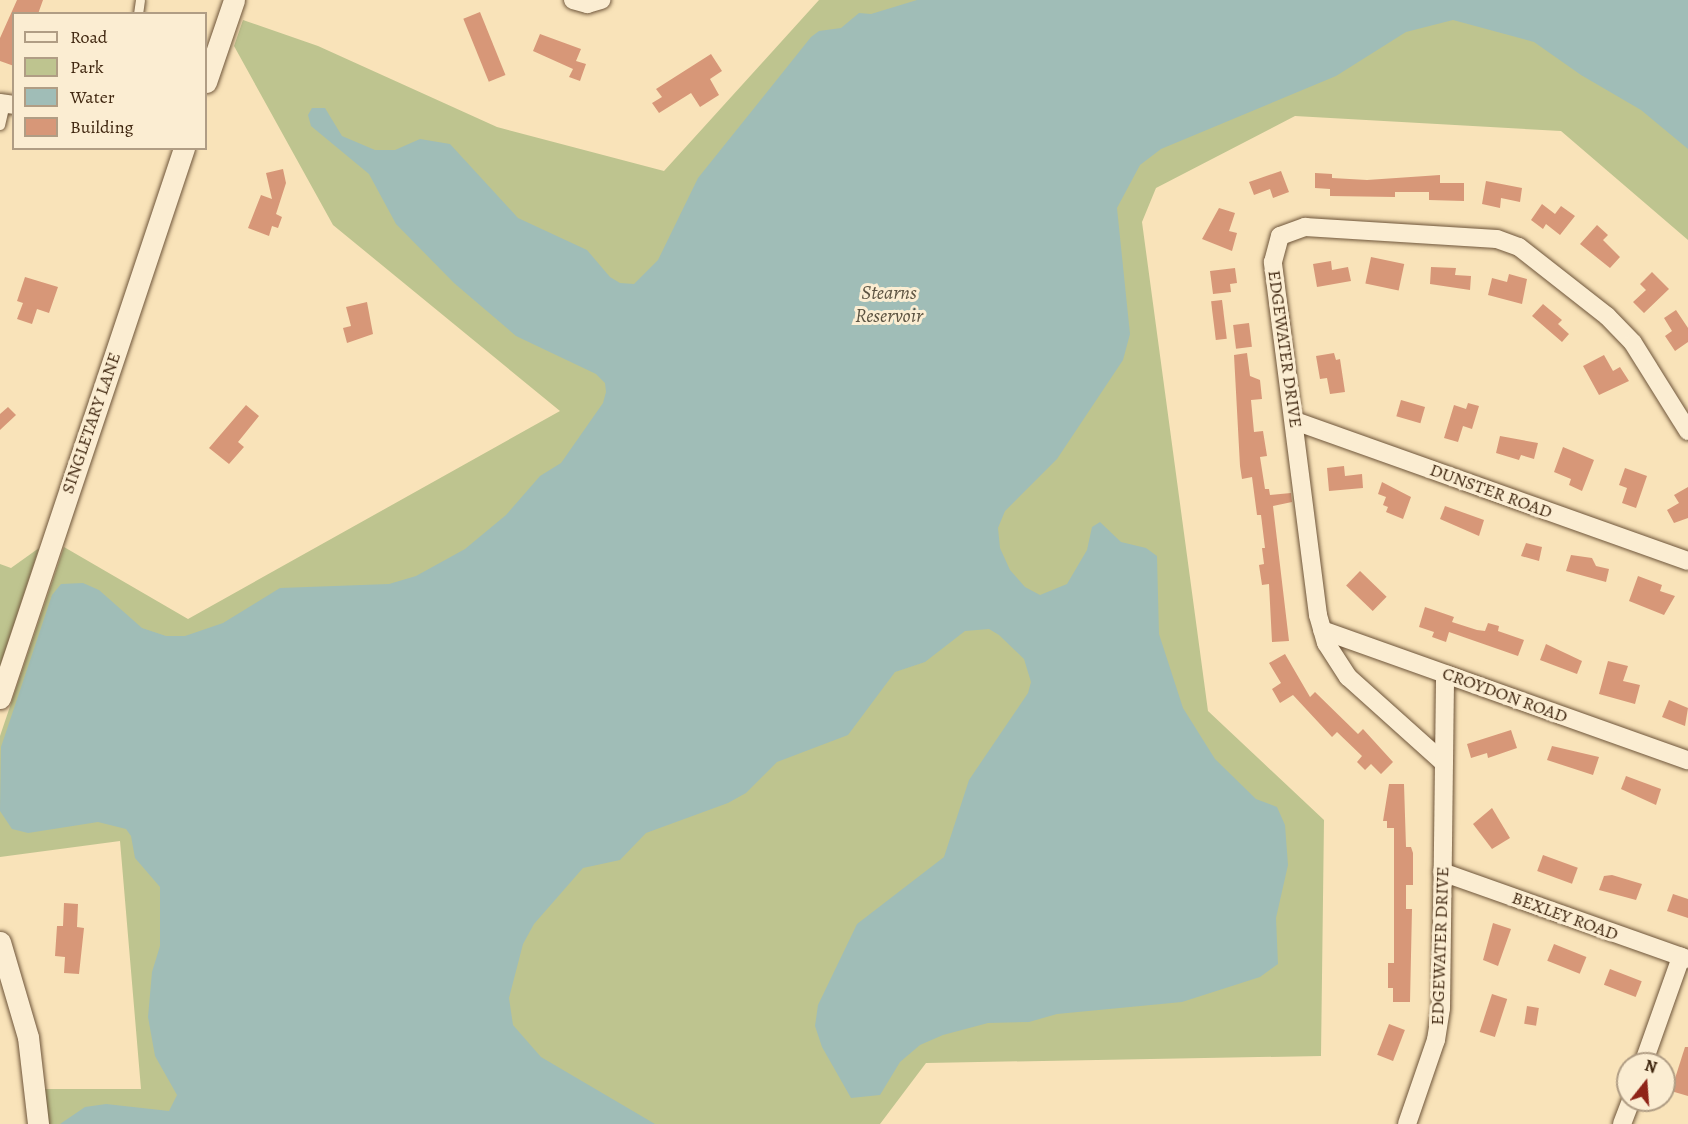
<!DOCTYPE html>
<style>
body{margin:0}
#map{position:relative;width:1688px;height:1124px;overflow:hidden;background:#f9e3b9;font-family:Alegreya,serif}
div>[style]{position:absolute}
[style*='--x']{left:calc(var(--x)*1px);top:calc(var(--y)*1px);width:calc(var(--w)*1px);rotate:calc(var(--a)*1deg)}
.green>*{inset:0;background:#bec48f}
.water>*{inset:0;background:#a0bdb7}
.building>*{inset:0;background:#d79778;transform-origin:0 0}
.roads{filter:drop-shadow(0 0 2px #6e553a) drop-shadow(0 0 2px #6e553a)}
.service>*{height:9px;margin:-4.5px;padding:0 4.5px;transform-origin:4.5px;border-radius:4.5px;background:#fbedd2}
.minor>*{height:18px;margin:-9px;padding:0 9px;transform-origin:9px;border-radius:9px;background:#fbedd2}
.tertiary>*{height:21px;margin:-10.5px;padding:0 10.5px;transform-origin:10.5px;border-radius:10.5px;background:#fbedd2}
span{translate:-50% -50%;white-space:nowrap;text-align:center;line-height:1.15;-webkit-text-stroke:6px #fbedd2;paint-order:stroke}
.street-label{font-size:18px;color:#3f260f}
.water-label{font-size:20px;color:#5c5341;font-style:italic}
.legend{position:absolute;left:12px;top:12px;width:195px;height:138px;box-sizing:border-box;background:#fbedd2;border:2px solid #b09d84;margin:0;padding:8px 10px;list-style:none;font-size:18px;color:#3f260f}
.legend li{display:flex;align-items:center;gap:12px;height:30px}
.legend b{width:30px;border:2px solid #b09d84}
.north{position:absolute;left:1616px;top:1052px;width:60px;height:60px;box-sizing:border-box;background:#fbedd2;border:2px solid #b09d84;border-radius:50%;rotate:17deg;font-size:16px;font-weight:700;line-height:24px;text-align:center;color:#3f260f}
.north::after{content:'';display:block;margin:auto;width:21px;height:27px;background:#8f2418;clip-path:polygon(50% 0,100% 100%,50% 72%,0 100%)}
</style>
<div id="map">
<div class="green">
<i style="clip-path:polygon(819px 0,1688px 0,1688px 240px,1561px 131px,1295px 116px,1156px 188px,1142px 222px,1208px 711px,1324px 820px,1321px 1056px,926px 1063px,880px 1124px,48px 1124px,45px 1089px,141px 1089px,120px 841px,0 857px,0 736px,64px 547px,188px 619px,560px 411px,333px 225px,234px 46px,243px 20px,318px 46px,497px 127px,664px 171px)"></i>
<i style="clip-path:polygon(39px 548px,0 666px,0 564px,11px 568px)"></i>
</div>
<div class="water">
<i style="clip-path:polygon(917px 0,1688px 0,1688px 149px,1641px 110px,1581px 75px,1534px 42px,1453px 20px,1406px 32px,1336px 76px,1161px 149px,1140px 165px,1117px 208px,1130px 334px,1123px 360px,1057px 459px,1005px 511px,998px 528px,1000px 548px,1010px 570px,1025px 587px,1040px 595px,1067px 584px,1087px 550px,1092px 527px,1100px 522px,1121px 542px,1146px 548px,1157px 556px,1159px 634px,1183px 708px,1215px 759px,1256px 799px,1277px 807px,1285px 825px,1288px 865px,1276px 918px,1278px 964px,1260px 977px,1182px 1002px,1057px 1014px,1029px 1022px,988px 1023px,943px 1035px,920px 1045px,900px 1062px,880px 1095px,851px 1098px,822px 1047px,815px 1026px,818px 1005px,857px 924px,944px 857px,969px 780px,1028px 693px,1031px 682px,1024px 659px,999px 635px,989px 629px,965px 631px,925px 662px,895px 672px,848px 735px,777px 762px,746px 793px,728px 803px,646px 833px,620px 860px,583px 868px,534px 924px,523px 944px,509px 998px,513px 1025px,541px 1057px,655px 1124px,60px 1124px,85px 1107px,106px 1104px,169px 1111px,177px 1095px,155px 1056px,148px 1017px,152px 972px,160px 946px,160px 887px,135px 858px,131px 836px,126px 829px,98px 822px,28px 833px,12px 829px,0 811px,1px 747px,52px 595px,61px 584px,83px 583px,99px 590px,142px 628px,166px 636px,185px 636px,223px 623px,280px 588px,389px 584px,416px 576px,465px 549px,506px 515px,540px 476px,561px 463px,603px 403px,606px 392px,605px 383px,596px 374px,516px 336px,454px 283px,396px 224px,369px 174px,311px 126px,308px 115px,312px 108px,325px 108px,342px 136px,375px 150px,395px 150px,420px 139px,450px 144px,518px 218px,587px 250px,610px 277px,620px 283px,634px 284px,658px 260px,698px 178px,811px 37px,819px 31px,841px 28px,859px 13px,871px 14px)"></i>
</div>
<div class="building">
<i style="clip-path:polygon(17px 0,43px 0,38px 14px,12px 14px,14px 66px,0 61px,0 38px)"></i>
<i style="left:480px;top:12px;width:68px;height:18px;rotate:68deg"></i>
<i style="clip-path:polygon(540px 34px,581px 49px,576px 61px,586px 64px,580px 81px,569px 77px,573px 69px,533px 51px)"></i>
<i style="clip-path:polygon(711px 54px,722px 71px,710px 79px,719px 95px,700px 107px,691px 93px,659px 113px,652px 103px,662px 97px,656px 89px)"></i>
<i style="clip-path:polygon(283px 169px,286px 183px,276px 214px,282px 217px,278px 228px,272px 226px,269px 236px,248px 228px,261px 195px,272px 199px,266px 173px)"></i>
<i style="clip-path:polygon(1281px 171px,1289px 192px,1273px 198px,1270px 189px,1254px 195px,1249px 182px)"></i>
<i style="clip-path:polygon(1315px 173px,1332px 174px,1332px 178px,1367px 180px,1440px 175px,1440px 183px,1464px 183px,1464px 201px,1429px 200px,1429px 192px,1395px 192px,1395px 197px,1330px 196px,1330px 189px,1315px 188px)"></i>
<i style="clip-path:polygon(1486px 181px,1522px 188px,1520px 202px,1501px 198px,1500px 208px,1482px 204px)"></i>
<i style="clip-path:polygon(1542px 204px,1555px 214px,1561px 206px,1575px 216px,1560px 235px,1546px 224px,1543px 229px,1531px 220px)"></i>
<i style="clip-path:polygon(1219px 208px,1235px 213px,1229px 231px,1237px 233px,1232px 251px,1202px 239px)"></i>
<i style="clip-path:polygon(1597px 225px,1608px 235px,1603px 240px,1620px 257px,1610px 268px,1580px 244px)"></i>
<i style="left:1371px;top:257px;width:34px;height:27px;rotate:12deg"></i>
<i style="clip-path:polygon(1331px 261px,1332px 270px,1348px 267px,1351px 281px,1317px 287px,1313px 264px)"></i>
<i style="clip-path:polygon(1431px 267px,1456px 268px,1455px 275px,1471px 276px,1470px 290px,1430px 284px)"></i>
<i style="clip-path:polygon(1235px 268px,1237px 283px,1230px 284px,1231px 292px,1213px 294px,1210px 271px)"></i>
<i style="clip-path:polygon(1652px 272px,1669px 289px,1644px 313px,1633px 302px,1646px 290px,1640px 284px)"></i>
<i style="clip-path:polygon(1509px 274px,1527px 279px,1522px 304px,1488px 295px,1492px 278px,1507px 282px)"></i>
<i style="clip-path:polygon(25px 277px,58px 287px,49px 313px,37px 309px,32px 324px,17px 319px,23px 303px,17px 301px)"></i>
<i style="left:1222px;top:300px;width:39px;height:11px;rotate:83deg"></i>
<i style="clip-path:polygon(367px 302px,373px 334px,347px 343px,343px 328px,351px 326px,346px 307px)"></i>
<i style="clip-path:polygon(1543px 304px,1562px 320px,1558px 324px,1569px 334px,1562px 342px,1532px 316px)"></i>
<i style="clip-path:polygon(1676px 310px,1688px 328px,1688px 342px,1675px 351px,1665px 336px,1672px 331px,1664px 318px)"></i>
<i style="left:1249px;top:323px;width:24px;height:16px;rotate:83deg"></i>
<i style="clip-path:polygon(1247px 353px,1250px 376px,1260px 380px,1262px 399px,1251px 400px,1254px 432px,1263px 431px,1267px 456px,1260px 457px,1265px 489px,1269px 489px,1270px 495px,1291px 493px,1292px 502px,1273px 506px,1289px 641px,1272px 642px,1269px 584px,1262px 585px,1259px 565px,1264px 564px,1262px 548px,1265px 548px,1261px 515px,1257px 515px,1252px 477px,1242px 479px,1240px 466px,1234px 355px)"></i>
<i style="clip-path:polygon(1334px 353px,1336px 360px,1340px 359px,1345px 392px,1330px 394px,1327px 378px,1320px 379px,1316px 356px)"></i>
<i style="clip-path:polygon(1604px 355px,1613px 371px,1620px 367px,1629px 381px,1599px 395px,1583px 366px)"></i>
<i style="left:1401px;top:400px;width:25px;height:17px;rotate:16deg"></i>
<i style="clip-path:polygon(1468px 403px,1479px 406px,1472px 429px,1463px 426px,1458px 442px,1444px 438px,1454px 405px,1466px 409px)"></i>
<i style="clip-path:polygon(246px 405px,259px 416px,238px 442px,244px 447px,229px 464px,209px 448px)"></i>
<i style="clip-path:polygon(8px 407px,16px 415px,0 430px,0 414px)"></i>
<i style="clip-path:polygon(1500px 436px,1538px 443px,1534px 459px,1521px 455px,1519px 460px,1496px 453px)"></i>
<i style="clip-path:polygon(1563px 447px,1594px 460px,1582px 491px,1569px 485px,1571px 479px,1554px 472px)"></i>
<i style="clip-path:polygon(1344px 466px,1345px 476px,1362px 474px,1363px 488px,1329px 491px,1327px 468px)"></i>
<i style="clip-path:polygon(1625px 468px,1647px 476px,1636px 508px,1622px 503px,1627px 488px,1619px 485px)"></i>
<i style="clip-path:polygon(1382px 482px,1411px 497px,1403px 519px,1386px 512px,1388px 507px,1383px 505px,1386px 497px,1378px 494px)"></i>
<i style="clip-path:polygon(1688px 487px,1688px 518px,1674px 523px,1667px 510px,1679px 503px,1674px 495px)"></i>
<i style="clip-path:polygon(1445px 506px,1484px 520px,1479px 536px,1440px 519px)"></i>
<i style="clip-path:polygon(1526px 543px,1542px 547px,1539px 561px,1521px 556px)"></i>
<i style="clip-path:polygon(1571px 555px,1592px 558px,1596px 566px,1609px 569px,1606px 582px,1566px 571px)"></i>
<i style="left:1360px;top:571px;width:37px;height:20px;rotate:44deg"></i>
<i style="clip-path:polygon(1638px 576px,1662px 585px,1660px 591px,1675px 596px,1664px 615px,1629px 601px)"></i>
<i style="clip-path:polygon(1425px 607px,1454px 617px,1452px 622px,1477px 630px,1485px 631px,1488px 623px,1499px 626px,1498px 631px,1524px 640px,1518px 656px,1449px 632px,1446px 642px,1432px 637px,1434px 632px,1419px 627px)"></i>
<i style="clip-path:polygon(1546px 644px,1582px 661px,1577px 674px,1540px 660px)"></i>
<i style="clip-path:polygon(1285px 654px,1310px 697px,1315px 692px,1358px 734px,1363px 729px,1393px 762px,1381px 774px,1371px 764px,1365px 770px,1357px 762px,1362px 756px,1337px 732px,1332px 737px,1293px 695px,1280px 703px,1272px 689px,1281px 683px,1269px 663px)"></i>
<i style="clip-path:polygon(1608px 661px,1628px 666px,1623px 681px,1640px 685px,1635px 704px,1599px 694px)"></i>
<i style="clip-path:polygon(1669px 700px,1688px 708px,1685px 726px,1662px 717px)"></i>
<i style="clip-path:polygon(1511px 730px,1517px 748px,1488px 758px,1487px 753px,1471px 758px,1467px 744px)"></i>
<i style="clip-path:polygon(1552px 746px,1599px 757px,1593px 775px,1547px 760px)"></i>
<i style="clip-path:polygon(1626px 776px,1661px 789px,1656px 805px,1621px 789px)"></i>
<i style="clip-path:polygon(1389px 784px,1404px 784px,1406px 847px,1411px 847px,1413px 853px,1413px 885px,1406px 885px,1406px 909px,1412px 909px,1410px 1002px,1393px 1002px,1393px 988px,1388px 988px,1388px 963px,1394px 963px,1394px 828px,1387px 828px,1387px 821px,1383px 821px)"></i>
<i style="clip-path:polygon(1492px 808px,1510px 838px,1492px 849px,1473px 824px)"></i>
<i style="left:1543px;top:855px;width:37px;height:17px;rotate:20deg"></i>
<i style="clip-path:polygon(1612px 875px,1642px 884px,1636px 900px,1599px 890px,1604px 876px)"></i>
<i style="clip-path:polygon(1673px 894px,1688px 899px,1688px 918px,1667px 911px)"></i>
<i style="clip-path:polygon(64px 903px,78px 904px,77px 927px,84px 928px,79px 974px,64px 973px,65px 957px,55px 956px,57px 926px,63px 926px)"></i>
<i style="clip-path:polygon(1493px 923px,1511px 929px,1498px 966px,1483px 960px)"></i>
<i style="left:1554px;top:944px;width:35px;height:18px;rotate:22deg"></i>
<i style="left:1610px;top:969px;width:34px;height:17px;rotate:21deg"></i>
<i style="left:1492px;top:994px;width:16px;height:40px;rotate:18deg"></i>
<i style="left:1527px;top:1006px;width:12px;height:18px;rotate:9deg"></i>
<i style="left:1389px;top:1024px;width:17px;height:33px;rotate:21deg"></i>
<i style="clip-path:polygon(1685px 1047px,1688px 1047px,1688px 1096px,1671px 1091px)"></i>
</div>
<div class="roads">
<div class="service">
<i style="--x:138;--y:14;--w:14;--a:-82"></i>
<i style="--x:0;--y:125;--w:22;--a:-77"></i>
</div>
<div class="minor">
<i style="--x:573;--y:0;--w:15;--a:16"></i>
<i style="--x:587;--y:4;--w:15;--a:-16"></i>
<i style="--x:0;--y:103;--w:14;--a:8"></i>
<i style="--x:1295;--y:421;--w:417;--a:19.6"></i>
<i style="--x:1322;--y:630;--w:388;--a:19.6"></i>
<i style="--x:1444;--y:763;--w:129;--a:-138.1"></i>
<i style="--x:1348;--y:677;--w:40;--a:-122.9"></i>
<i style="--x:1326;--y:643;--w:29;--a:-106"></i>
<i style="--x:1318;--y:615;--w:356;--a:-97.3"></i>
<i style="--x:1273;--y:262;--w:27;--a:-75"></i>
<i style="--x:1280;--y:236;--w:27;--a:-20"></i>
<i style="--x:1305;--y:227;--w:192;--a:3.6"></i>
<i style="--x:1497;--y:239;--w:23;--a:20"></i>
<i style="--x:1519;--y:247;--w:112;--a:38.1"></i>
<i style="--x:1607;--y:316;--w:37;--a:46"></i>
<i style="--x:1633;--y:343;--w:104;--a:58"></i>
<i style="--x:1442;--y:872;--w:261;--a:19.5"></i>
<i style="--x:1643;--y:1064;--w:114;--a:-70.4"></i>
<i style="--x:1407;--y:1124;--w:89;--a:-71"></i>
<i style="--x:1436;--y:1040;--w:32;--a:-81"></i>
<i style="--x:1441;--y:1008;--w:334;--a:-89.3"></i>
<i style="--x:1622;--y:1124;--w:26;--a:-69"></i>
</div>
<div class="tertiary">
<i style="--x:206;--y:82;--w:87;--a:-71.1"></i>
<i style="--x:0;--y:698;--w:580;--a:-71.5"></i>
<i style="--x:0;--y:942;--w:99;--a:73.6"></i>
<i style="--x:28;--y:1037;--w:88;--a:83.4"></i>
</div>
</div>
<div class="street-label">
<span style="left:1285px;top:349px;rotate:82deg">EDGEWATER DRIVE</span>
<span style="left:91px;top:423px;rotate:-71deg">SINGLETARY LANE</span>
<span style="left:1491px;top:491px;rotate:20deg">DUNSTER ROAD</span>
<span style="left:1505px;top:695px;rotate:20deg">CROYDON ROAD</span>
<span style="left:1565px;top:916px;rotate:20deg">BEXLEY ROAD</span>
<span style="left:1440px;top:946px;rotate:-88deg">EDGEWATER DRIVE</span>
</div>
<div class="water-label">
<span style="left:889px;top:304px">Stearns<br>Reservoir</span>
</div>
<ul class="legend">
<li><b style="height:8px;background:#fbedd2"></b>Road</li>
<li><b style="height:16px;background:#bec48f"></b>Park</li>
<li><b style="height:16px;background:#a0bdb7"></b>Water</li>
<li><b style="height:16px;background:#d79778"></b>Building</li>
</ul>
<div class="north">N</div>
</div>
